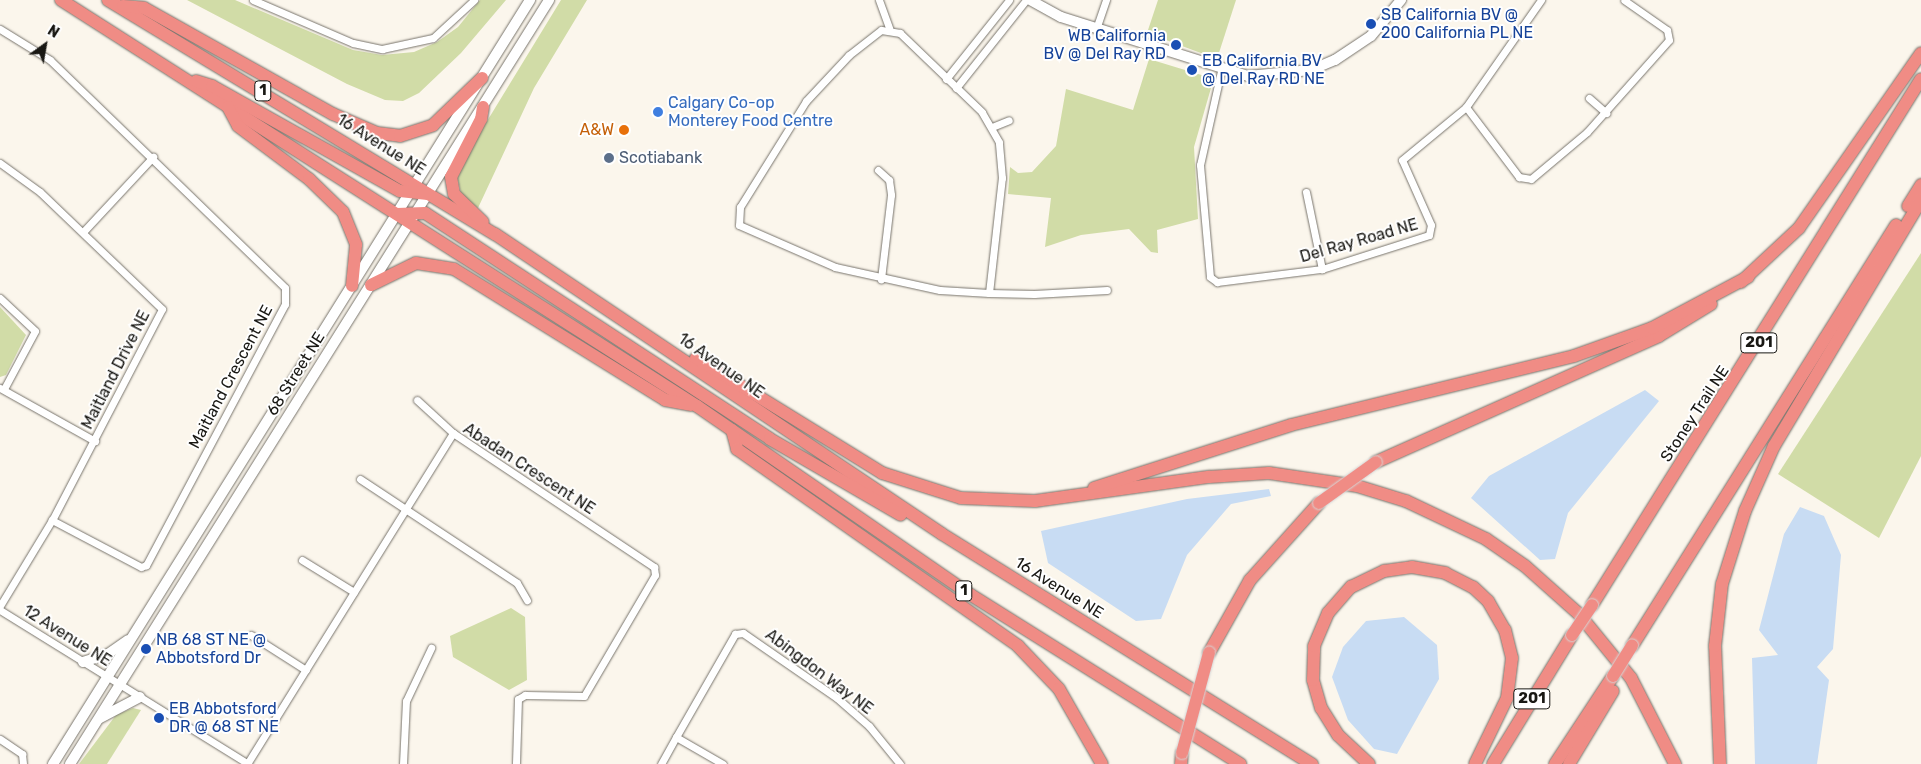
<!DOCTYPE html>
<style>
body{margin:0}
#map{position:relative;width:1921px;height:764px;overflow:hidden;background:#fbf6ec;font-family:Rubik,sans-serif}
div>[style]{position:absolute}
[style*='--x']{left:calc(var(--x)*1px);top:calc(var(--y)*1px);width:calc(var(--w)*1px);rotate:calc(var(--a)*1deg)}
.green>*{inset:0;background:#d1dca7}
.water>*{inset:0;background:#c8dcf3}
.roads{filter:drop-shadow(0 0 1px #78746c) drop-shadow(0 0 1px #78746c)}
.street>*{height:7px;margin:-3.5px;padding:0 3.5px;transform-origin:3.5px;border-radius:3.5px;background:#fff}
.secondary>*{height:10px;margin:-5px;padding:0 5px;transform-origin:5px;border-radius:5px;background:#fff}
.highway>*{height:12px;margin:-6px;padding:0 6px;transform-origin:6px;border-radius:6px;background:#f08c85}
.bridges{filter:drop-shadow(0 0 1px #d6d5d5) drop-shadow(0 0 1px #d6d5d5)}
.highway-bridge>*{height:12px;margin:-6px;padding:0 6px;transform-origin:6px;border-radius:6px;background:#f08c85}
.dots>*{width:14px;height:14px;translate:-50% -50%;box-sizing:border-box;border:2px solid #fff;border-radius:50%}
span{translate:-50% -50%;white-space:nowrap;text-align:center;line-height:1.15;-webkit-text-stroke:4px #fff;paint-order:stroke}
.shield-label span{padding:1px 4px;background:#fff;border:1px solid;border-radius:4px;-webkit-text-stroke-width:0}
.shield-label{font-size:15px;color:#191814;font-weight:700}
.transit-label{font-size:16px;color:#164399}
.left{translate:0 -50%;text-align:left}
.right{translate:-100% -50%;text-align:right}
.shop-label{font-size:16px;color:#366cbe}
.food-label{font-size:16px;color:#c56008}
.street-label{font-size:16px;color:#191814}
.service-label{font-size:16px;color:#4e5e75}
.north{position:absolute;left:20px;top:20px;width:50px;height:50px;-webkit-text-stroke:4px #fff;paint-order:stroke;rotate:32deg;font-size:14px;font-weight:700;line-height:20px;text-align:center;color:#191814}
.north::after{content:'';display:block;margin:auto;width:18px;height:22px;background:#191814;clip-path:polygon(50% 0,100% 100%,50% 72%,0 100%)}
</style>
<div id="map">
<div class="green">
<i style="clip-path:polygon(187px 0,235px 0,353px 50px,382px 55px,414px 52px,437px 42px,458px 27px,480px 0,506px 0,461px 53px,419px 93px,403px 101px,385px 100px,347px 84px)"></i>
<i style="clip-path:polygon(561px 0,587px 0,534px 88px,478px 208px,462px 197px,456px 172px)"></i>
<i style="clip-path:polygon(1158px 0,1236px 0,1217px 59px,1147px 33px)"></i>
<i style="clip-path:polygon(1149px 59px,1208px 77px,1211px 88px,1194px 147px,1198px 219px,1157px 230px,1158px 253px,1151px 252px,1129px 229px,1081px 235px,1045px 247px,1051px 198px,1008px 194px,1010px 167px,1018px 173px,1032px 172px,1056px 146px,1066px 89px,1133px 110px)"></i>
<i style="clip-path:polygon(1921px 253px,1921px 456px,1879px 538px,1778px 474px)"></i>
<i style="clip-path:polygon(0 307px,26px 335px,6px 375px,0 377px)"></i>
<i style="clip-path:polygon(511px 608px,525px 617px,527px 680px,509px 690px,453px 657px,450px 636px)"></i>
<i style="clip-path:polygon(133px 708px,141px 710px,107px 764px,79px 764px,116px 715px)"></i>
</div>
<div class="water">
<i style="clip-path:polygon(1645px 390px,1659px 401px,1568px 513px,1555px 559px,1540px 560px,1471px 498px,1489px 476px)"></i>
<i style="clip-path:polygon(1269px 489px,1271px 496px,1231px 504px,1187px 555px,1161px 619px,1136px 621px,1048px 563px,1041px 531px,1187px 499px)"></i>
<i style="clip-path:polygon(1800px 507px,1824px 516px,1841px 555px,1833px 649px,1817px 667px,1829px 680px,1817px 764px,1755px 764px,1752px 658px,1778px 655px,1759px 630px,1784px 534px)"></i>
<i style="clip-path:polygon(1404px 617px,1437px 645px,1439px 679px,1397px 754px,1374px 749px,1348px 720px,1332px 677px,1343px 647px,1366px 621px)"></i>
</div>
<div class="roads">
<div class="street">
<i style="--x:253;--y:0;--w:109;--a:23.3"></i>
<i style="--x:353;--y:43;--w:30;--a:12"></i>
<i style="--x:382;--y:49;--w:52;--a:-12.2"></i>
<i style="--x:433;--y:38;--w:56;--a:-42.8"></i>
<i style="--x:879;--y:0;--w:30;--a:70"></i>
<i style="--x:0;--y:29;--w:59;--a:31.8"></i>
<i style="--x:50;--y:60;--w:327;--a:44.1"></i>
<i style="--x:285;--y:288;--w:16;--a:90"></i>
<i style="--x:285;--y:304;--w:296;--a:118"></i>
<i style="--x:146;--y:565;--w:5;--a:158"></i>
<i style="--x:141;--y:567;--w:101;--a:-152.2"></i>
<i style="--x:1096;--y:29;--w:31;--a:-71"></i>
<i style="--x:1221;--y:71;--w:96;--a:102.6"></i>
<i style="--x:1200;--y:165;--w:112;--a:84.9"></i>
<i style="--x:1210;--y:277;--w:9;--a:36"></i>
<i style="--x:1217;--y:282;--w:106;--a:-7.1"></i>
<i style="--x:1322;--y:269;--w:112;--a:-17.6"></i>
<i style="--x:1429;--y:235;--w:10;--a:-79"></i>
<i style="--x:1431;--y:225;--w:71;--a:-114"></i>
<i style="--x:1402;--y:160;--w:83;--a:-39.6"></i>
<i style="--x:1466;--y:107;--w:131;--a:-55"></i>
<i style="--x:946;--y:79;--w:101;--a:-51.4"></i>
<i style="--x:956;--y:88;--w:112;--a:-51.5"></i>
<i style="--x:1589;--y:98;--w:23;--a:41"></i>
<i style="--x:1466;--y:107;--w:88;--a:52.9"></i>
<i style="--x:1519;--y:177;--w:12;--a:9"></i>
<i style="--x:1531;--y:179;--w:73;--a:-40"></i>
<i style="--x:1587;--y:132;--w:123;--a:-48.3"></i>
<i style="--x:1669;--y:40;--w:10;--a:-101"></i>
<i style="--x:1667;--y:30;--w:52;--a:-145.1"></i>
<i style="--x:992;--y:127;--w:18;--a:-22"></i>
<i style="--x:0;--y:163;--w:49;--a:35.9"></i>
<i style="--x:40;--y:192;--w:169;--a:43.8"></i>
<i style="--x:162;--y:309;--w:238;--a:117.5"></i>
<i style="--x:52;--y:520;--w:100;--a:121.2"></i>
<i style="--x:878;--y:170;--w:15;--a:42"></i>
<i style="--x:889;--y:180;--w:15;--a:82"></i>
<i style="--x:891;--y:195;--w:85;--a:96.8"></i>
<i style="--x:1306;--y:192;--w:79;--a:78.3"></i>
<i style="--x:83;--y:232;--w:103;--a:-47"></i>
<i style="--x:989;--y:293;--w:116;--a:-83.6"></i>
<i style="--x:1002;--y:178;--w:36;--a:-95"></i>
<i style="--x:999;--y:142;--w:34;--a:-120"></i>
<i style="--x:982;--y:112;--w:114;--a:-136.1"></i>
<i style="--x:900;--y:33;--w:19;--a:-171"></i>
<i style="--x:881;--y:30;--w:41;--a:142"></i>
<i style="--x:849;--y:55;--w:63;--a:133.1"></i>
<i style="--x:806;--y:101;--w:125;--a:121.9"></i>
<i style="--x:740;--y:207;--w:18;--a:93"></i>
<i style="--x:739;--y:225;--w:105;--a:23.6"></i>
<i style="--x:835;--y:267;--w:107;--a:12.4"></i>
<i style="--x:940;--y:290;--w:49;--a:3.5"></i>
<i style="--x:989;--y:293;--w:45;--a:1.3"></i>
<i style="--x:1034;--y:294;--w:73;--a:-3.1"></i>
<i style="--x:0;--y:298;--w:48;--a:43.3"></i>
<i style="--x:35;--y:331;--w:66;--a:118.1"></i>
<i style="--x:0;--y:388;--w:109;--a:29.2"></i>
<i style="--x:417;--y:400;--w:49;--a:42.5"></i>
<i style="--x:453;--y:433;--w:242;--a:33.7"></i>
<i style="--x:654;--y:567;--w:8;--a:83"></i>
<i style="--x:655;--y:575;--w:140;--a:120.4"></i>
<i style="--x:584;--y:696;--w:59;--a:-179"></i>
<i style="--x:525;--y:695;--w:8;--a:150"></i>
<i style="--x:518;--y:699;--w:65;--a:91.8"></i>
<i style="--x:360;--y:479;--w:188;--a:33.5"></i>
<i style="--x:517;--y:583;--w:20;--a:60"></i>
<i style="--x:302;--y:560;--w:61;--a:31.6"></i>
<i style="--x:0;--y:610;--w:292;--a:31.8"></i>
<i style="--x:251;--y:635;--w:65;--a:32.5"></i>
<i style="--x:676;--y:737;--w:119;--a:-60.2"></i>
<i style="--x:735;--y:634;--w:8;--a:-7"></i>
<i style="--x:743;--y:633;--w:114;--a:34.7"></i>
<i style="--x:837;--y:698;--w:43;--a:41.2"></i>
<i style="--x:869;--y:726;--w:49;--a:50.8"></i>
<i style="--x:0;--y:739;--w:27;--a:34"></i>
<i style="--x:22;--y:754;--w:10;--a:84"></i>
<i style="--x:247;--y:764;--w:390;--a:-58.1"></i>
<i style="--x:403;--y:764;--w:63;--a:-87.3"></i>
<i style="--x:406;--y:701;--w:59;--a:-64.7"></i>
<i style="--x:661;--y:764;--w:31;--a:-61"></i>
<i style="--x:676;--y:737;--w:54;--a:29.9"></i>
</div>
<div class="secondary">
<i style="--x:1030;--y:0;--w:35;--a:29"></i>
<i style="--x:1061;--y:17;--w:196;--a:17.5"></i>
<i style="--x:1248;--y:76;--w:63;--a:-5.4"></i>
<i style="--x:1311;--y:70;--w:26;--a:-23"></i>
<i style="--x:1335;--y:60;--w:43;--a:-33.7"></i>
<i style="--x:1371;--y:36;--w:47;--a:-50.2"></i>
<i style="--x:83;--y:662;--w:26;--a:-18"></i>
<i style="--x:108;--y:654;--w:24;--a:-35"></i>
<i style="--x:100;--y:718;--w:45;--a:-27.7"></i>
<i style="--x:53;--y:764;--w:901;--a:-58.02"></i>
<i style="--x:70;--y:764;--w:902;--a:-57.91"></i>
</div>
<div class="highway">
<i style="--x:61;--y:0;--w:755;--a:32.55"></i>
<i style="--x:697;--y:406;--w:333;--a:34.6"></i>
<i style="--x:971;--y:595;--w:318;--a:32.1"></i>
<i style="--x:108;--y:0;--w:452;--a:31.2"></i>
<i style="--x:495;--y:234;--w:538;--a:33.87"></i>
<i style="--x:942;--y:534;--w:436;--a:31.9"></i>
<i style="--x:123;--y:6;--w:21;--a:5"></i>
<i style="--x:144;--y:8;--w:217;--a:29.3"></i>
<i style="--x:333;--y:114;--w:48;--a:23.4"></i>
<i style="--x:377;--y:133;--w:23;--a:7"></i>
<i style="--x:400;--y:136;--w:35;--a:-18"></i>
<i style="--x:433;--y:125;--w:68;--a:-43.8"></i>
<i style="--x:196;--y:81;--w:17;--a:17"></i>
<i style="--x:212;--y:86;--w:215;--a:29.2"></i>
<i style="--x:400;--y:191;--w:28;--a:6"></i>
<i style="--x:228;--y:107;--w:21;--a:62"></i>
<i style="--x:238;--y:126;--w:89;--a:36.7"></i>
<i style="--x:309;--y:179;--w:47;--a:44.1"></i>
<i style="--x:343;--y:212;--w:35;--a:68"></i>
<i style="--x:356;--y:245;--w:41;--a:95.6"></i>
<i style="--x:483;--y:107;--w:12;--a:99"></i>
<i style="--x:481;--y:119;--w:65;--a:117.3"></i>
<i style="--x:451;--y:177;--w:17;--a:80"></i>
<i style="--x:454;--y:194;--w:40;--a:44"></i>
<i style="--x:1908;--y:206;--w:25;--a:-58"></i>
<i style="--x:397;--y:214;--w:28;--a:-2"></i>
<i style="--x:425;--y:213;--w:412;--a:33.2"></i>
<i style="--x:770;--y:439;--w:151;--a:30.1"></i>
<i style="--x:1741;--y:282;--w:79;--a:-43"></i>
<i style="--x:1799;--y:228;--w:213;--a:-55.1"></i>
<i style="--x:371;--y:285;--w:50;--a:-26.1"></i>
<i style="--x:416;--y:263;--w:38;--a:9"></i>
<i style="--x:454;--y:269;--w:248;--a:31.8"></i>
<i style="--x:665;--y:400;--w:26;--a:11"></i>
<i style="--x:696;--y:358;--w:219;--a:31.7"></i>
<i style="--x:882;--y:473;--w:83;--a:17.6"></i>
<i style="--x:961;--y:498;--w:74;--a:2.3"></i>
<i style="--x:1035;--y:501;--w:176;--a:-7.9"></i>
<i style="--x:1209;--y:477;--w:60;--a:-3.8"></i>
<i style="--x:1269;--y:473;--w:89;--a:8.4"></i>
<i style="--x:1357;--y:486;--w:51;--a:17"></i>
<i style="--x:1406;--y:501;--w:89;--a:25.4"></i>
<i style="--x:1486;--y:539;--w:47;--a:34.7"></i>
<i style="--x:1525;--y:566;--w:71;--a:41.6"></i>
<i style="--x:1578;--y:613;--w:84;--a:50.8"></i>
<i style="--x:1631;--y:678;--w:97;--a:62.9"></i>
<i style="--x:732;--y:430;--w:20;--a:75"></i>
<i style="--x:737;--y:449;--w:343;--a:35"></i>
<i style="--x:1018;--y:646;--w:59;--a:46.4"></i>
<i style="--x:1059;--y:689;--w:86;--a:60.2"></i>
<i style="--x:1376;--y:462;--w:310;--a:-24"></i>
<i style="--x:1659;--y:336;--w:61;--a:-31.6"></i>
<i style="--x:1094;--y:488;--w:207;--a:-17.7"></i>
<i style="--x:1291;--y:425;--w:291;--a:-13.7"></i>
<i style="--x:1574;--y:356;--w:83;--a:-19.7"></i>
<i style="--x:1652;--y:328;--w:109;--a:-28"></i>
<i style="--x:1592;--y:605;--w:620;--a:-57.98"></i>
<i style="--x:1632;--y:646;--w:497;--a:-57.9"></i>
<i style="--x:1209;--y:653;--w:84;--a:-60.7"></i>
<i style="--x:1250;--y:580;--w:103;--a:-48.1"></i>
<i style="--x:1181;--y:764;--w:11;--a:-85"></i>
<i style="--x:1369;--y:764;--w:42;--a:-136.9"></i>
<i style="--x:1338;--y:735;--w:32;--a:-122"></i>
<i style="--x:1321;--y:708;--w:29;--a:-106"></i>
<i style="--x:1313;--y:680;--w:34;--a:-88"></i>
<i style="--x:1314;--y:646;--w:36;--a:-67"></i>
<i style="--x:1328;--y:613;--w:35;--a:-49"></i>
<i style="--x:1351;--y:587;--w:37;--a:-26"></i>
<i style="--x:1384;--y:571;--w:28;--a:-8"></i>
<i style="--x:1412;--y:567;--w:34;--a:10"></i>
<i style="--x:1445;--y:573;--w:31;--a:27"></i>
<i style="--x:1473;--y:587;--w:21;--a:43"></i>
<i style="--x:1488;--y:601;--w:34;--a:60"></i>
<i style="--x:1505;--y:630;--w:29;--a:76"></i>
<i style="--x:1512;--y:658;--w:40;--a:97.1"></i>
<i style="--x:1507;--y:698;--w:73;--a:115.9"></i>
<i style="--x:1493;--y:764;--w:151;--a:-58.5"></i>
<i style="--x:1555;--y:764;--w:105;--a:-56.6"></i>
<i style="--x:1569;--y:764;--w:85;--a:-58.9"></i>
<i style="--x:1720;--y:764;--w:118;--a:-92.4"></i>
<i style="--x:1715;--y:646;--w:62;--a:-83.6"></i>
<i style="--x:1722;--y:584;--w:77;--a:-72.5"></i>
<i style="--x:1745;--y:511;--w:71;--a:-66"></i>
<i style="--x:1774;--y:446;--w:287;--a:-59.1"></i>
</div>
</div>
<div class="bridges">
<div class="highway-bridge">
<i style="--x:1319;--y:503;--w:70;--a:-35.7"></i>
<i style="--x:1572;--y:635;--w:36;--a:-56"></i>
<i style="--x:1613;--y:676;--w:36;--a:-58"></i>
<i style="--x:1182;--y:753;--w:104;--a:-74.9"></i>
</div>
</div>
<div class="dots">
<i style="left:1371px;top:24px;background:#1a4fb4"></i>
<i style="left:1176px;top:45px;background:#1a4fb4"></i>
<i style="left:1192px;top:70px;background:#1a4fb4"></i>
<i style="left:658px;top:112px;background:#3f7fe0"></i>
<i style="left:624px;top:130px;background:#e8710a"></i>
<i style="left:609px;top:158px;background:#5c6f8a"></i>
<i style="left:146px;top:649px;background:#1a4fb4"></i>
<i style="left:159px;top:718px;background:#1a4fb4"></i>
</div>
<div class="shield-label">
<span style="left:263px;top:91px">1</span>
<span style="left:1759px;top:343px">201</span>
<span style="left:964px;top:591px">1</span>
<span style="left:1532px;top:699px">201</span>
</div>
<div class="transit-label">
<span class="left" style="left:1381px;top:24px">SB California BV @<br>200 California PL NE</span>
<span class="right" style="left:1166px;top:45px">WB California<br>BV @ Del Ray RD</span>
<span class="left" style="left:1202px;top:70px">EB California BV<br>@ Del Ray RD NE</span>
<span class="left" style="left:156px;top:649px">NB 68 ST NE @<br>Abbotsford Dr</span>
<span class="left" style="left:169px;top:718px">EB Abbotsford<br>DR @ 68 ST NE</span>
</div>
<div class="shop-label">
<span class="left" style="left:668px;top:112px">Calgary Co-op<br>Monterey Food Centre</span>
</div>
<div class="food-label">
<span class="right" style="left:614px;top:130px">A&amp;W</span>
</div>
<div class="street-label">
<span style="left:381px;top:145px;rotate:32deg">16 Avenue NE</span>
<span style="left:1359px;top:241px;rotate:-16deg">Del Ray Road NE</span>
<span style="left:721px;top:366px;rotate:35deg">16 Avenue NE</span>
<span style="left:116px;top:370px;rotate:-63deg">Maitland Drive NE</span>
<span style="left:296px;top:374px;rotate:-58deg">68 Street NE</span>
<span style="left:231px;top:377px;rotate:-62deg">Maitland Crescent NE</span>
<span style="left:1695px;top:414px;rotate:-57deg">Stoney Trail NE</span>
<span style="left:529px;top:469px;rotate:33deg">Abadan Crescent NE</span>
<span style="left:1059px;top:588px;rotate:32deg">16 Avenue NE</span>
<span style="left:67px;top:636px;rotate:32deg">12 Avenue NE</span>
<span style="left:819px;top:672px;rotate:37deg">Abingdon Way NE</span>
</div>
<div class="service-label">
<span class="left" style="left:619px;top:158px">Scotiabank</span>
</div>
<div class="north">N</div>
</div>
